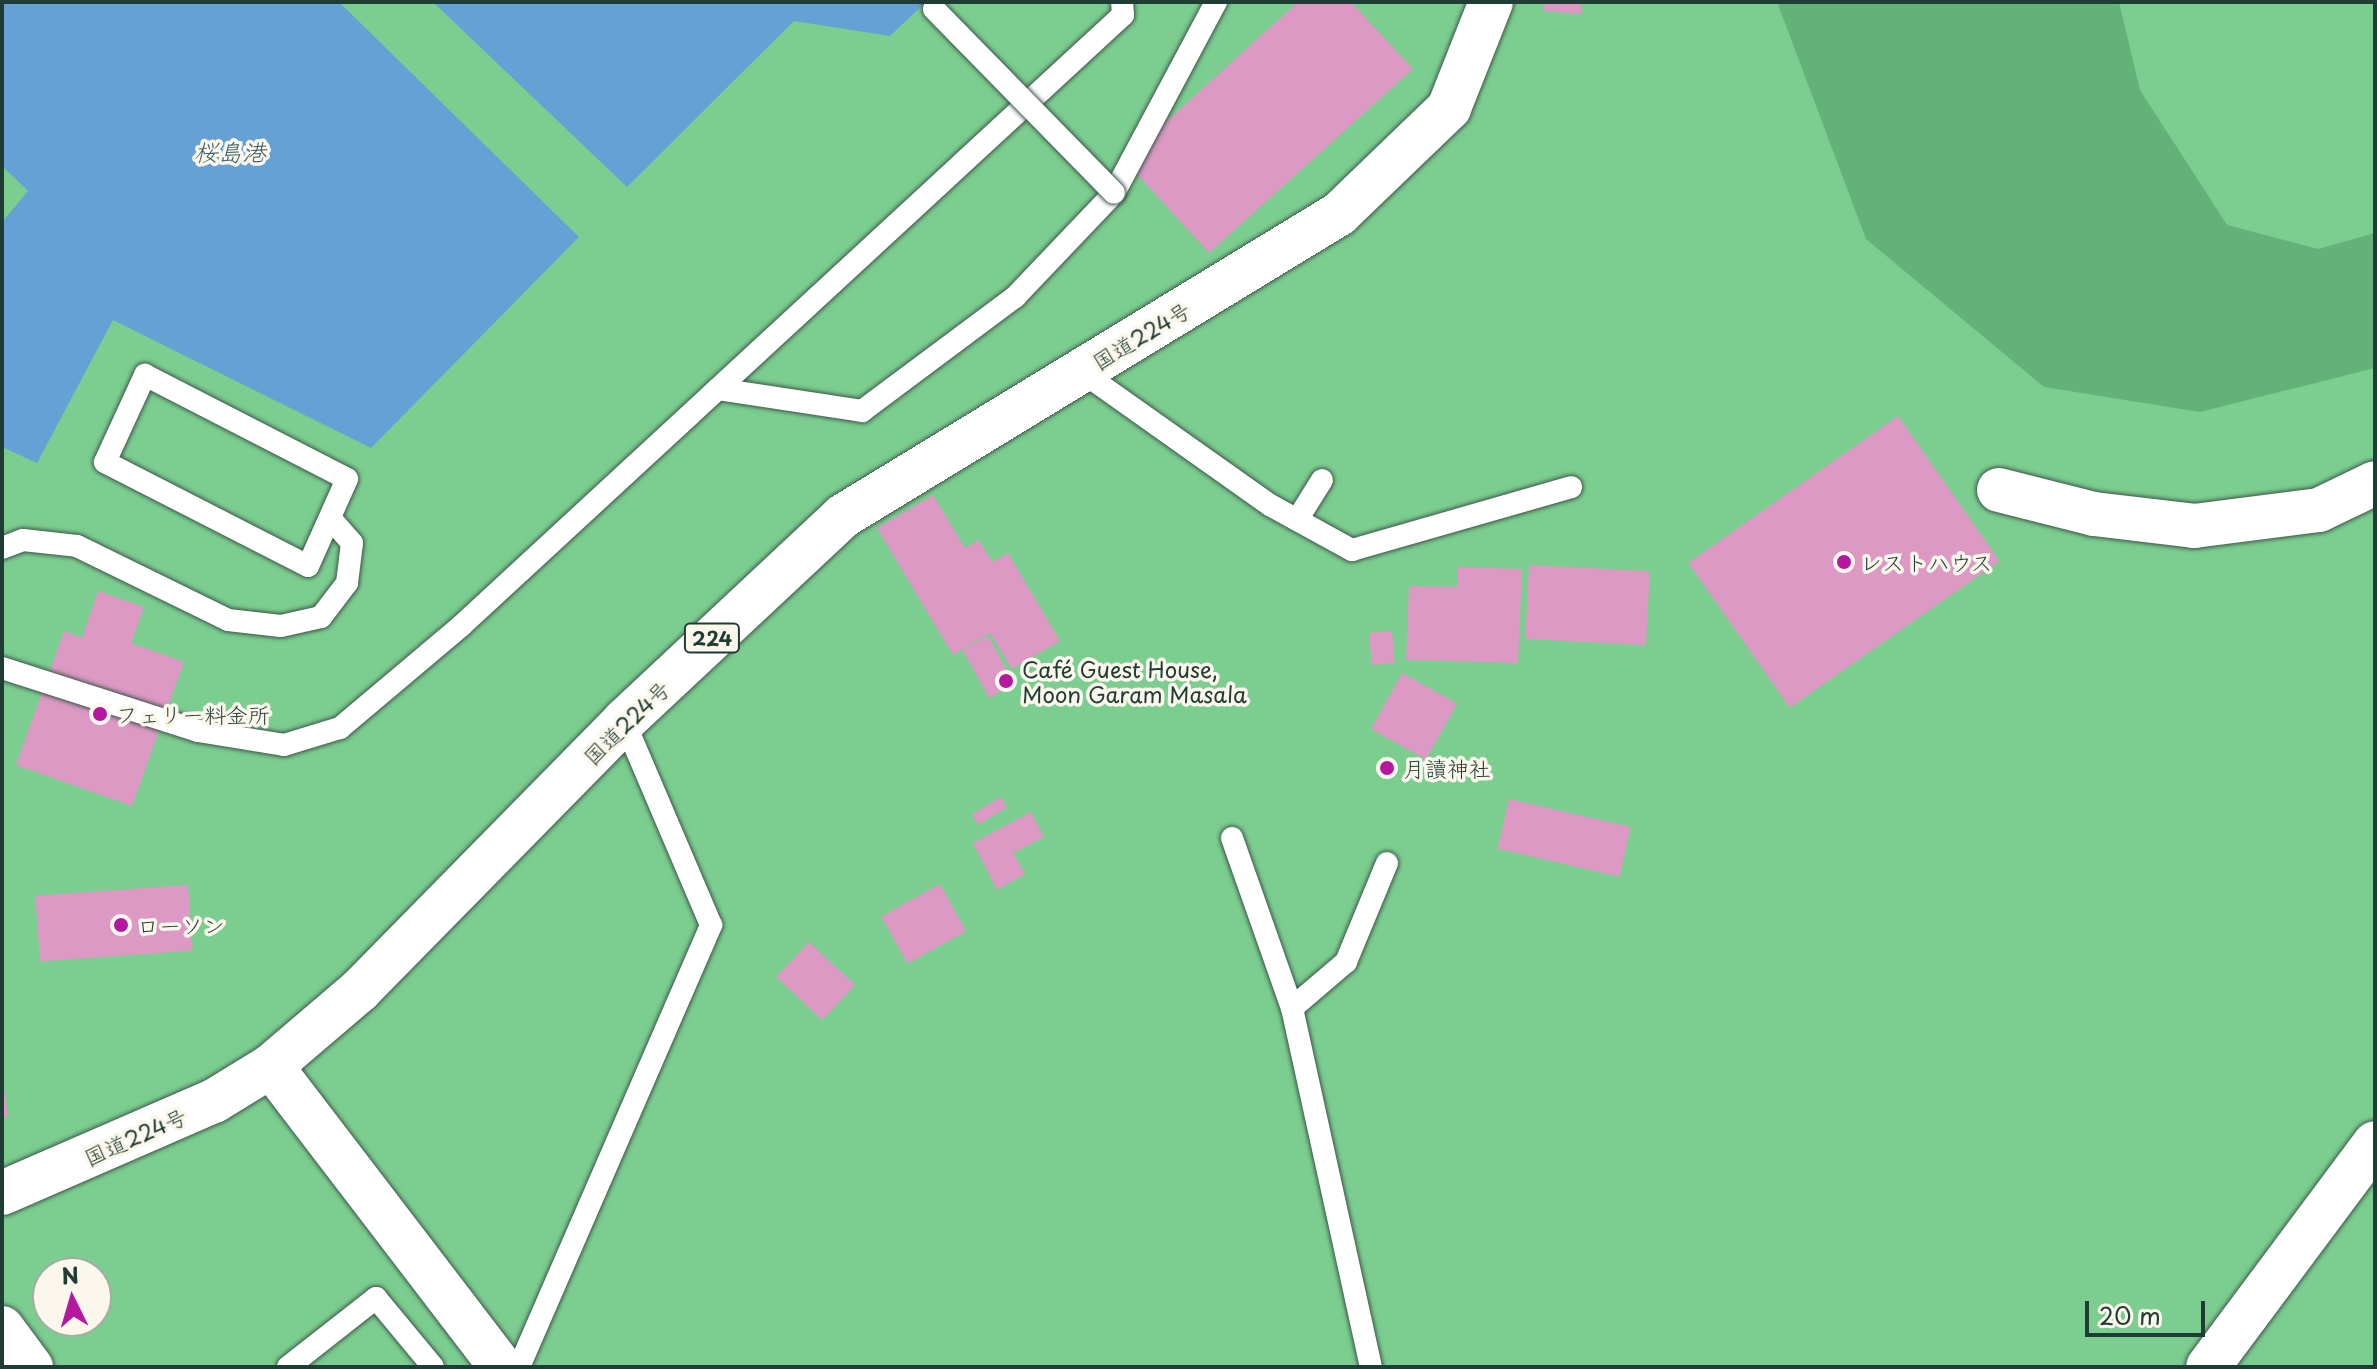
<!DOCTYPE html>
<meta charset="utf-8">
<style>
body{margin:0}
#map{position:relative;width:2377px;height:1369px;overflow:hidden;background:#efe7cb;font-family:"Playpen Sans","Klee One",sans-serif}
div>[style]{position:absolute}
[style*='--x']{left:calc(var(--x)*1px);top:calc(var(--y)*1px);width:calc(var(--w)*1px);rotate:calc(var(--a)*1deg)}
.green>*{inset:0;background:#7cce90}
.forest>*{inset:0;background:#65b17a}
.water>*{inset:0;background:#66a1d6}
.building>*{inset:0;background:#db99c3;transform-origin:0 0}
.roads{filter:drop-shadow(0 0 2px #3e564b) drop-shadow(0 0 2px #3e564b)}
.lane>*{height:22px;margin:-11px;padding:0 11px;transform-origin:11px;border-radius:11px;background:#fff}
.street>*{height:44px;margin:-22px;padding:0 22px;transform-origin:22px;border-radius:22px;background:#fff}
.primary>*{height:44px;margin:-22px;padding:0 22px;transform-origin:22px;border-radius:22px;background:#fff}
.highway>*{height:44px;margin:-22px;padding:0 22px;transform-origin:22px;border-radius:22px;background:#fff}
.bridges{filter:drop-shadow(0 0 2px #3e564b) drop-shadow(0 0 2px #3e564b)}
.lane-bridge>*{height:22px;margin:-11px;padding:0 11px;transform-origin:11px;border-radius:11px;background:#fff}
.dots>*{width:22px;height:22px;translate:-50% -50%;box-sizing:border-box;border:4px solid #fbf7ec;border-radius:50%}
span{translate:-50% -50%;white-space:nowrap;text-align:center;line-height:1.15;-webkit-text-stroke:7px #fbf7ec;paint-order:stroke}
.shield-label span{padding:2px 6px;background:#fbf7ec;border:2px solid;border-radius:6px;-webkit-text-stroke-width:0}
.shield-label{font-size:20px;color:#1f3d34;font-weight:700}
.street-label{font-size:22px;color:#1f3d34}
.poi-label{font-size:22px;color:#1f3d34}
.left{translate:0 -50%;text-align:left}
.water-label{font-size:24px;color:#345b65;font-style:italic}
.frame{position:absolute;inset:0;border:4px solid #1f3d34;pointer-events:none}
.north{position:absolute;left:32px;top:1257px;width:80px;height:80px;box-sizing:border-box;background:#fbf7ec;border:2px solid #a3ada2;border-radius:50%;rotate:355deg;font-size:22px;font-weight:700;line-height:32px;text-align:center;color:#1f3d34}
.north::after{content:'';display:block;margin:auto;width:28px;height:36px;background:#b5179e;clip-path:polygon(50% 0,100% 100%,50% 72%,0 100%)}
.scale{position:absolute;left:2085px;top:1301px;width:120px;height:36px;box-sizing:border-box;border:4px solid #1f3d34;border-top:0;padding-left:10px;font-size:24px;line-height:28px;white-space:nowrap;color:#1f3d34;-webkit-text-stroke:6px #fbf7ec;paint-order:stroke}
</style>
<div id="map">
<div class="green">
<i style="clip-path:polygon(evenodd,2px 2px,2375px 2px,2375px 1367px,2px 1367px,2px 2px,48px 1273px,96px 1273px,96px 1321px,48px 1321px,48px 1273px)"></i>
</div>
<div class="forest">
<i style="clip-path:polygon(1777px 2px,2119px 2px,2140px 90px,2227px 225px,2318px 249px,2375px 233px,2375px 368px,2200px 412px,2044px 387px,1866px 239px)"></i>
</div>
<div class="water">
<i style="clip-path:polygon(2px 2px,339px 2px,579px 237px,371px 448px,113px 320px,37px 463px,2px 447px,2px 222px,28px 191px,2px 166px)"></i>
<i style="clip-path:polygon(433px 2px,926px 2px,890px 36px,794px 21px,627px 187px)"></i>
</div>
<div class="building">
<i style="clip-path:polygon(1298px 2px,1351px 2px,1413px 69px,1209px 253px,1124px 160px)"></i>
<i style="clip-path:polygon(1544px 2px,1581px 2px,1581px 14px,1544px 11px)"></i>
<i style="left:1898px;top:416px;width:177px;height:256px;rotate:55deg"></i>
<i style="clip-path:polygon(933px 495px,965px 548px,979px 540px,992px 562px,1008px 553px,1060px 641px,1012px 669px,990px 633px,953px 655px,877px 528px)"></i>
<i style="left:1529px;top:565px;width:121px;height:74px;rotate:3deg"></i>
<i style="clip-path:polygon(1457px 567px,1522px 569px,1518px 663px,1406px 660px,1409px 586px,1457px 587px)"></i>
<i style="clip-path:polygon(98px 591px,144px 607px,131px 643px,184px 662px,132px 806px,16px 765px,64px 631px,82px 638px)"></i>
<i style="left:1392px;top:631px;width:32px;height:23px;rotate:85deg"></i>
<i style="left:988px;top:636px;width:55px;height:29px;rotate:61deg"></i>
<i style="left:1402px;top:673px;width:63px;height:64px;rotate:29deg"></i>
<i style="left:1001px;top:797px;width:12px;height:34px;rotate:59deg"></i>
<i style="left:1509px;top:799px;width:125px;height:51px;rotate:13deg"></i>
<i style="clip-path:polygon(1031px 812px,1044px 837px,1013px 853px,1025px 874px,997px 890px,973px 843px)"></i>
<i style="left:940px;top:884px;width:54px;height:67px;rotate:61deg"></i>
<i style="left:188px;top:885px;width:66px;height:153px;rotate:86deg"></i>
<i style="left:809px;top:942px;width:63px;height:48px;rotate:43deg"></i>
<i style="clip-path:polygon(2px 1074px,8px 1117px,2px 1117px)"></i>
</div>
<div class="roads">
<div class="lane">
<i style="--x:1082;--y:372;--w:230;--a:35.3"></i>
<i style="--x:1270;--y:505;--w:94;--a:28.8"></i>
<i style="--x:1352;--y:550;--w:228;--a:-16"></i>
<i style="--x:145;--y:375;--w:227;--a:27.2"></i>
<i style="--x:347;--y:479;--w:95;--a:114.1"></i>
<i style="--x:308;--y:566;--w:228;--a:-152.9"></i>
<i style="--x:105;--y:462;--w:96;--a:-65.3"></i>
<i style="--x:718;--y:389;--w:146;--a:8.7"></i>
<i style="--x:862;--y:411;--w:191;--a:-36.7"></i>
<i style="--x:1015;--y:297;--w:144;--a:-46.4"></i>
<i style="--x:1114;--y:193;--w:217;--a:-61.9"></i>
<i style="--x:1297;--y:520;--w:47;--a:-58"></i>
<i style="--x:2;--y:548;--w:22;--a:-21"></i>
<i style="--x:23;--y:540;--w:54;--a:6.3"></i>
<i style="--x:77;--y:546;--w:168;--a:26.1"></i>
<i style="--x:228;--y:620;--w:53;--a:6.5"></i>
<i style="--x:281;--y:626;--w:41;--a:-12.7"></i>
<i style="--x:321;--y:617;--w:43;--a:-52.6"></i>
<i style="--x:347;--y:583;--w:40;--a:-82.9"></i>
<i style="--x:352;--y:543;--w:33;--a:-131"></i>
<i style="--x:2;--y:668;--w:206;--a:17.8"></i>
<i style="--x:198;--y:731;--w:87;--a:9.2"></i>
<i style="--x:284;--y:745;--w:59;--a:-16.9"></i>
<i style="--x:340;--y:728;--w:158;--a:-40.1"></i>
<i style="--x:461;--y:626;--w:901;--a:-42.71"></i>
<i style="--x:1123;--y:15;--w:13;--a:-94"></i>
<i style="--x:1232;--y:838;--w:180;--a:70.6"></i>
<i style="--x:1292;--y:1008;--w:368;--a:77.6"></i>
<i style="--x:1292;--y:1008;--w:71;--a:-40.4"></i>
<i style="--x:1346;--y:962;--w:107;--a:-67.5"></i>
<i style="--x:288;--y:1367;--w:112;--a:-38.1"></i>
<i style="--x:376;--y:1298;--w:89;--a:50.4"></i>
<i style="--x:519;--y:1367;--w:482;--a:-66.5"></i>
<i style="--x:711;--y:925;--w:222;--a:-113.1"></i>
</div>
<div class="street">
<i style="--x:1999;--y:490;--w:98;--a:14.2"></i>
<i style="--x:2094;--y:514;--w:101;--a:6.8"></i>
<i style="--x:2194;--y:526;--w:126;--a:-7.3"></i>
<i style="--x:2319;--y:510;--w:62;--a:-25.7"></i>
<i style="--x:271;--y:1066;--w:379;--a:52.6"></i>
<i style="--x:2208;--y:1367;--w:279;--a:-53.3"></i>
</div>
<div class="primary">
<i style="--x:1449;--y:108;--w:114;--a:-68.4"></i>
</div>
<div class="highway">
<i style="--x:2;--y:1193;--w:231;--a:-23.5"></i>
<i style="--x:214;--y:1101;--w:67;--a:-31.6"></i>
<i style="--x:271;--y:1066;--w:117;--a:-40.5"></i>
<i style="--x:360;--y:990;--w:377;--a:-45.5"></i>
<i style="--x:624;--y:721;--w:300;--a:-43.1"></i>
<i style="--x:843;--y:516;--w:581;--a:-31.34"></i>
<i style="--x:1339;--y:214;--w:153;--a:-43.9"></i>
<i style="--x:2;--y:1328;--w:49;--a:53.4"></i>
</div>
</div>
<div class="bridges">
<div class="lane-bridge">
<i style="--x:934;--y:9;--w:257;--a:45.6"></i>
</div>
</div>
<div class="dots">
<i style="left:1844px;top:562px;background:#b5179e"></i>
<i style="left:1006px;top:681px;background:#b5179e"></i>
<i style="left:100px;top:714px;background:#b5179e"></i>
<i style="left:1387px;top:768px;background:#b5179e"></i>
<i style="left:121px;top:925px;background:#b5179e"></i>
</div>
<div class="shield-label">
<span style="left:712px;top:638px">224</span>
</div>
<div class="street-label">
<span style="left:1141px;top:335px;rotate:-31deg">国道224号</span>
<span style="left:626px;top:722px;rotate:-44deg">国道224号</span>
<span style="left:135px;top:1136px;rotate:-24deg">国道224号</span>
</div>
<div class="poi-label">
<span class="left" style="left:1860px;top:562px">レストハウス</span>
<span class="left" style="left:1022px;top:681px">Café Guest House,<br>Moon Garam Masala</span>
<span class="left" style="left:116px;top:714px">フェリー料金所</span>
<span class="left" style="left:1403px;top:768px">月讀神社</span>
<span class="left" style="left:137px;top:925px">ローソン</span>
</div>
<div class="water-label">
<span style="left:230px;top:152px">桜島港</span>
</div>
<div class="frame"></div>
<div class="north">N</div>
<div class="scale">20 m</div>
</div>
